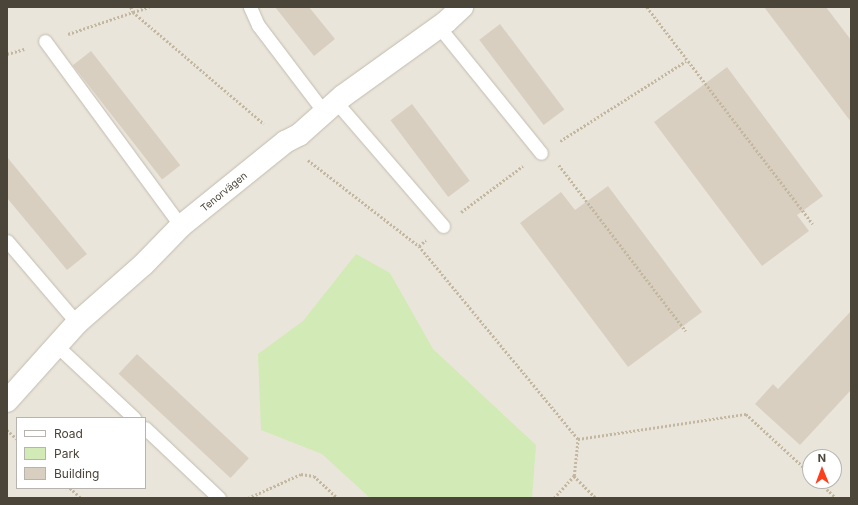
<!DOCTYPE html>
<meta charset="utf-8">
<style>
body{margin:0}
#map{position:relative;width:858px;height:505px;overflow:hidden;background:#f6f3ec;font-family:Inter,sans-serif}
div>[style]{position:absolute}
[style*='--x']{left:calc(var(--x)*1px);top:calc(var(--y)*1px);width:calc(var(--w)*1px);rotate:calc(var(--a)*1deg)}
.residential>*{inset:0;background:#eae5da}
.green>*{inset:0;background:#d2eab5}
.building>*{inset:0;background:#d8cfc1;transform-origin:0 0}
.path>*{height:2.5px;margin-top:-1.25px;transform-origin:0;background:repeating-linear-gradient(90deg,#c4b79f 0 2px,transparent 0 4px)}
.roads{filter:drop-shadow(0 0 1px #c2bbae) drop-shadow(0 0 1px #c2bbae)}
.service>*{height:13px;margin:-6.5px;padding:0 6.5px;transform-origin:6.5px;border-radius:6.5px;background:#fff}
.minor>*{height:22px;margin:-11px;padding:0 11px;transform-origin:11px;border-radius:11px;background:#fff}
span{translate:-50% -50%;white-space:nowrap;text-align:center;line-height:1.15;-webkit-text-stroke:3.5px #fff;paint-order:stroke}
.street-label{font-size:10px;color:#4b4439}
.frame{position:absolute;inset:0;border:8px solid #4b4439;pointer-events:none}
.legend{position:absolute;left:16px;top:417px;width:130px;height:72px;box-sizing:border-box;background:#fff;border:1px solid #b7b4b0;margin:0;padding:5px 7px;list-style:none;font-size:12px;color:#4b4439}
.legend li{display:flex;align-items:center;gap:8px;height:20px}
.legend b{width:20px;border:1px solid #b7b4b0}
.north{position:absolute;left:802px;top:449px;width:40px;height:40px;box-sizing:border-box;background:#fff;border:1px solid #b7b4b0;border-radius:50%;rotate:359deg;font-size:11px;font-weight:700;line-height:16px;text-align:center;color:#4b4439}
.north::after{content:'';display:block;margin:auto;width:14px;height:18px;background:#fc3f1d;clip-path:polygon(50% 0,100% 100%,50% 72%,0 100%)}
</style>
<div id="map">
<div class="residential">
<i style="clip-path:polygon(evenodd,7px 7px,851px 7px,851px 498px,7px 498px,7px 7px,17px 418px,145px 418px,145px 488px,17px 488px,17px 418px,7px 7px,810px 457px,834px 457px,834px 481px,810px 481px,810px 457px)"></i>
</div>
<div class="green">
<i style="clip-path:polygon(356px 254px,390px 273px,433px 349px,536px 445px,532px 498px,370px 498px,322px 454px,261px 430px,258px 354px,303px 321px)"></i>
</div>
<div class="building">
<i style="clip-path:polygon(275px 7px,309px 7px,335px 39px,314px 56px)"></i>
<i style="clip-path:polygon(764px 7px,826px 7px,851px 40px,851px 122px)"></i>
<i style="left:500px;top:24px;width:107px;height:26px;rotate:53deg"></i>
<i style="left:91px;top:51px;width:145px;height:23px;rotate:52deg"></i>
<i style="clip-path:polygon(727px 67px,823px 196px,797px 215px,809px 231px,762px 266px,654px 122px)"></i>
<i style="left:412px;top:104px;width:96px;height:27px;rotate:53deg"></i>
<i style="clip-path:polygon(7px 157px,87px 254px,67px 270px,7px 198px)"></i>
<i style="clip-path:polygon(608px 186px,702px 312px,628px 367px,520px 223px,561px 192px,575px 210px)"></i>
<i style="clip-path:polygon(851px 311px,851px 390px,800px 445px,755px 404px,773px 384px,778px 389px)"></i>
<i style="left:137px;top:354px;width:153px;height:27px;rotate:43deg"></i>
</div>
<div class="path">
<i style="--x:131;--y:7;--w:5;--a:68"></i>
<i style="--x:133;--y:12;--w:17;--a:-17"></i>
<i style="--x:647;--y:7;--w:273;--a:52.6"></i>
<i style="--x:68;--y:34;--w:69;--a:-18.7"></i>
<i style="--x:133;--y:12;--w:172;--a:40.5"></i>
<i style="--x:7;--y:54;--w:18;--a:-16"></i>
<i style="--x:560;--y:141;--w:149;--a:-32.4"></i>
<i style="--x:308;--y:160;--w:140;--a:37.8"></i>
<i style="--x:419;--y:246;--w:250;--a:50.5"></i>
<i style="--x:559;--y:165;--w:209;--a:52.6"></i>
<i style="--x:461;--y:212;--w:77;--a:-36.6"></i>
<i style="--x:419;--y:246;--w:9;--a:-41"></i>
<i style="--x:7;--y:430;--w:13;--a:42"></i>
<i style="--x:574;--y:476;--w:31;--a:45"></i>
<i style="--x:818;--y:481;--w:25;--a:43"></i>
<i style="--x:70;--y:488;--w:15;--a:42"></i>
<i style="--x:248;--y:498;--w:58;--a:-24.4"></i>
<i style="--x:301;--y:474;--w:13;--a:9"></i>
<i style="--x:314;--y:476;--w:33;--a:43"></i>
<i style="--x:554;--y:498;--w:30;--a:-48"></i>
<i style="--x:574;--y:476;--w:37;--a:-84"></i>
<i style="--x:578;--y:439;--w:170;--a:-8.5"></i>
<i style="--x:746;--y:414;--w:87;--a:42.7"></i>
</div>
<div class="roads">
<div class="service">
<i style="--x:250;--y:7;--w:20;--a:66"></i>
<i style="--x:258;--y:25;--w:109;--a:52.8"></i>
<i style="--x:439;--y:27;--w:162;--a:51"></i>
<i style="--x:45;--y:41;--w:230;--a:53.7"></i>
<i style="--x:336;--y:102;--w:164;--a:49.2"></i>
<i style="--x:7;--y:241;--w:108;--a:49.5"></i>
<i style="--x:56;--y:345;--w:107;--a:43.1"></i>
<i style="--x:145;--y:428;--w:102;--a:43.4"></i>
</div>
<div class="minor">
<i style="--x:7;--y:401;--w:105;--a:-48.1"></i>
<i style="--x:77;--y:323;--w:89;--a:-41.4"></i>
<i style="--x:144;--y:264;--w:53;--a:-45.8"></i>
<i style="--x:181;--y:226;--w:134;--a:-38.9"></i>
<i style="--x:285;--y:142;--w:16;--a:-27"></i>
<i style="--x:299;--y:135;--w:59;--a:-41.6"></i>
<i style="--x:343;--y:96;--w:127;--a:-35.7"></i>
<i style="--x:446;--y:22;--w:22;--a:-43"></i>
</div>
</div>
<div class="street-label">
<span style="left:224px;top:192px;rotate:-39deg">Tenorvägen</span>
</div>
<div class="frame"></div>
<ul class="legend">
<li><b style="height:5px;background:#fff"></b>Road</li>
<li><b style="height:11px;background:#d2eab5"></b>Park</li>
<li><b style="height:11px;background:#d8cfc1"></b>Building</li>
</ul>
<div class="north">N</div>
</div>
